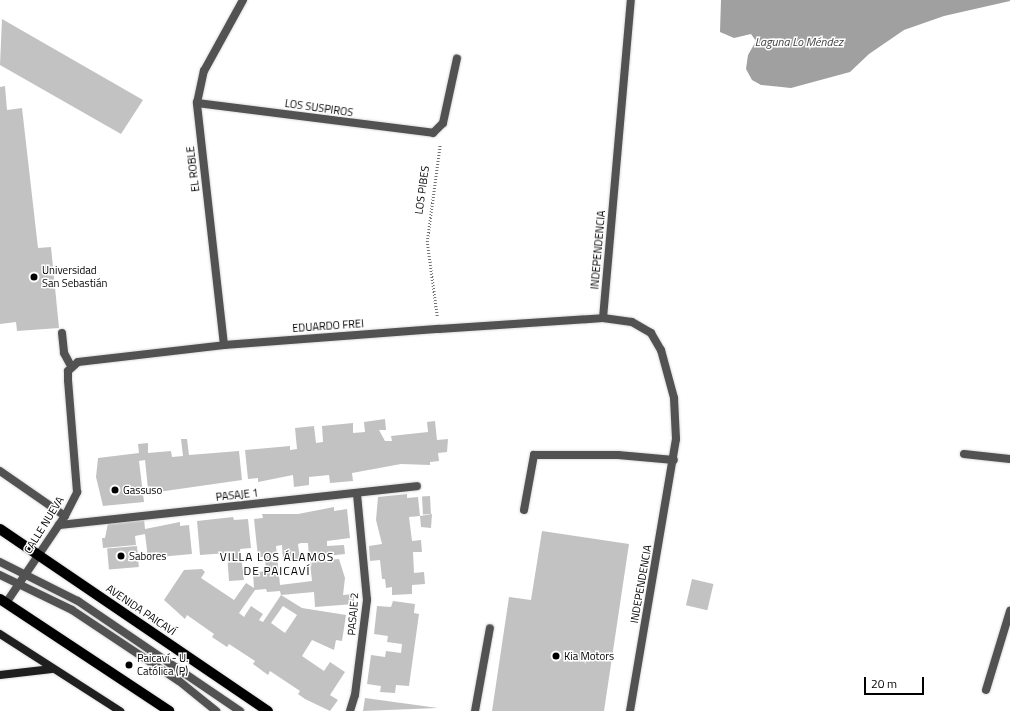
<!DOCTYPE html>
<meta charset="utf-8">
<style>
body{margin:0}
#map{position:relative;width:1010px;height:711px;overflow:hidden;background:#fff;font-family:"Titillium Web",sans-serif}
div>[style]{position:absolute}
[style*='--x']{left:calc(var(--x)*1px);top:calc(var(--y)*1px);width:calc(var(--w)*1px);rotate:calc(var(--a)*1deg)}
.water>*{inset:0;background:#a0a0a0}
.building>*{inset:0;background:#c2c2c2;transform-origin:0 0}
.path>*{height:2.5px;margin-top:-1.25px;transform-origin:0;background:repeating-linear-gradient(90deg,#747474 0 1px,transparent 0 3px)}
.roads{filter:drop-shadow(0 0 1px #dbdbdb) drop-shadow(0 0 1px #dbdbdb)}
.lane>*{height:8px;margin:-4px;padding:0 4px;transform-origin:4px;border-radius:4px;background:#525252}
.street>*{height:8px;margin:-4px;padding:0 4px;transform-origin:4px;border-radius:4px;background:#525252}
.secondary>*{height:8px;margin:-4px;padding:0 4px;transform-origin:4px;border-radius:4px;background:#1f1f1f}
.primary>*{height:10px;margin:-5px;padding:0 5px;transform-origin:5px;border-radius:5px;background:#000}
.dots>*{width:11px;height:11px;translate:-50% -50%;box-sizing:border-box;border:2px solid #fff;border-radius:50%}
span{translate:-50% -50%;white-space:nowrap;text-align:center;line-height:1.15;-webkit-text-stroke:3px #fff;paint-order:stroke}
.street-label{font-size:11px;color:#000}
.poi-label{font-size:11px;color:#000}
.left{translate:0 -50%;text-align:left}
.water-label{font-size:12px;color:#414141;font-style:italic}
.neighbourhood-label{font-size:12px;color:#000;letter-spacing:1px}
.scale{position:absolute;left:864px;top:677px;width:60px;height:18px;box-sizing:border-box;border:2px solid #000;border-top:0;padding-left:5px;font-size:12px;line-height:14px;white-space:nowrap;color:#000;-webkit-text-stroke:3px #fff;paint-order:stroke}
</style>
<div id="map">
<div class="water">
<i style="clip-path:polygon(721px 0,1010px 0,1010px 1px,944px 16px,904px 30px,869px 54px,850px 72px,791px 88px,761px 85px,752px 80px,746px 69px,748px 55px,756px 41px,751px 34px,734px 38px,720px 32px)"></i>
</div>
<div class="building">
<i style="clip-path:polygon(2px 19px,143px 100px,121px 134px,0 65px)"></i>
<i style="clip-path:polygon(5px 86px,7px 110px,22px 108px,38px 248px,51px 247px,59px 328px,17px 331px,16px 322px,0 324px,0 87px)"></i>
<i style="clip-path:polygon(385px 419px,386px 430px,379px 430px,385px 441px,392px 441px,391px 436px,428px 432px,427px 422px,435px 421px,437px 440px,448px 439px,447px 452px,438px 453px,439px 461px,430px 462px,430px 465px,401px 464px,352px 473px,353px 481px,330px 483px,329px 475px,309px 477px,309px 485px,294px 487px,293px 475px,258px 482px,258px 478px,248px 479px,245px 450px,290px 446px,290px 450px,297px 449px,295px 428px,314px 426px,316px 443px,323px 442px,322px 426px,353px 423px,353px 433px,365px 432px,364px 422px)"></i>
<i style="clip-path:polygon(181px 439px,187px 439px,189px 455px,239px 451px,242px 480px,158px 492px,157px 488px,148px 489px,145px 460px,139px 461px,144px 502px,103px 506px,96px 477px,98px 458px,139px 453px,138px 444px,148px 443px,148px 453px,171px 451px,172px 457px,183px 456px)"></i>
<i style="clip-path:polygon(407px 494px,407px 498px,418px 497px,420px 516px,409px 517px,412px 541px,421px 540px,422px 552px,413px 552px,414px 573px,424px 572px,425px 584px,412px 585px,412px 594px,392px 595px,392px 587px,386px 588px,385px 579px,382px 579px,380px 560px,370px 561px,369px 546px,382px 544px,376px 520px,378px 497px)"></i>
<i style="left:430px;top:496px;width:18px;height:8px;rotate:87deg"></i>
<i style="clip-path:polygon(evenodd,334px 507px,334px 511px,347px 509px,350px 538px,327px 541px,327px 546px,344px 545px,345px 554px,309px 558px,308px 543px,301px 543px,298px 544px,300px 559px,283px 560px,282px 545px,276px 546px,280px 585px,312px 581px,310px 562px,339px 559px,345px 578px,343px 595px,354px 594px,354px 604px,315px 607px,314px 592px,281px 595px,280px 591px,267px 592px,266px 589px,255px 590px,239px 613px,244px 617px,251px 606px,263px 614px,259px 620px,263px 622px,281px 595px,302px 608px,346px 615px,342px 641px,336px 640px,334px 650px,312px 640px,302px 656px,324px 671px,330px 662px,345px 672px,330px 695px,338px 700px,330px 711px,305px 699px,298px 694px,300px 691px,270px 671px,268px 675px,253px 664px,255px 661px,229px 644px,227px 647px,212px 637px,214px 634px,187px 615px,185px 619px,164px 600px,184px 570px,202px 569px,205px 572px,201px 578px,234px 600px,246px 583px,254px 588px,253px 573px,266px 571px,265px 557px,258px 557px,254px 519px,263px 518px,262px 514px,298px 514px,334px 507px,283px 606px,297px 615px,285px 633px,271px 623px,283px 606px)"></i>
<i style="clip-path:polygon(432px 514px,431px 528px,421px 527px,420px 516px)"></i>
<i style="clip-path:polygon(233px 517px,234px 520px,248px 519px,251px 548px,240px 549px,244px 580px,229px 581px,227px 553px,200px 555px,197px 521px)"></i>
<i style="clip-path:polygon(144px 519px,145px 529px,180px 522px,180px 526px,189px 525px,192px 554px,148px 558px,145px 534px,135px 536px,136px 545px,103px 548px,102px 538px,105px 538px,108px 523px)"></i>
<i style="clip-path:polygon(542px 531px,629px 544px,604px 711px,492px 711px,509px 597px,531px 600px)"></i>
<i style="left:137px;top:546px;width:21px;height:30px;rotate:85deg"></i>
<i style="left:692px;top:579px;width:22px;height:27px;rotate:13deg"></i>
<i style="clip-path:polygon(393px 601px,415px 604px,414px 613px,419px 614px,409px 686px,396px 685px,395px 693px,380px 692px,381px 686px,367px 684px,371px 655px,385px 657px,386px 651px,401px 653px,402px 644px,387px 642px,388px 636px,374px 634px,377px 606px,391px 607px)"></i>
<i style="clip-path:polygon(365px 698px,438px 708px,363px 711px)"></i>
</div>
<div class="path">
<i style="--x:437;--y:316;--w:75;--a:-97.7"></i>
<i style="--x:427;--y:242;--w:98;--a:-82.4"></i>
</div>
<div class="roads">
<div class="lane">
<i style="--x:62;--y:333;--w:20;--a:84"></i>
<i style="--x:64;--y:353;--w:15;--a:62"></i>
<i style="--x:0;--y:471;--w:79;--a:34.7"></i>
<i style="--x:0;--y:562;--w:87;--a:26.6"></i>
<i style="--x:78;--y:601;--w:196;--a:34.2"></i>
<i style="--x:0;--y:575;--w:80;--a:25.9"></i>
<i style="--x:72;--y:610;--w:128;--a:33.6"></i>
<i style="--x:179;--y:681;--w:48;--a:39"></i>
<i style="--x:475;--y:711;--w:84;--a:-79.8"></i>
</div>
<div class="street">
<i style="--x:197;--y:103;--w:238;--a:7.2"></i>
<i style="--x:433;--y:133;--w:14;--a:-45"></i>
<i style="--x:443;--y:123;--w:66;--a:-77.8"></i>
<i style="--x:603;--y:318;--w:319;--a:-85"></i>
<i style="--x:224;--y:345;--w:244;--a:-96.4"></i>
<i style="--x:197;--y:103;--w:33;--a:-78"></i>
<i style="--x:204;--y:71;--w:81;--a:-61.2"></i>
<i style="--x:964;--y:454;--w:46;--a:6.2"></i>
<i style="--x:524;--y:510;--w:56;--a:-79.7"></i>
<i style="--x:534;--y:455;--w:84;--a:0"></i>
<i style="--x:618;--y:455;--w:56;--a:5.1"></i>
<i style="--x:59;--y:525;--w:360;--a:-6.2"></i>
<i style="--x:6;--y:603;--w:105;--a:-55.9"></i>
<i style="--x:65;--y:516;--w:27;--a:-63"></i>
<i style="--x:77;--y:492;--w:112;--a:-94.6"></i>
<i style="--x:68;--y:380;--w:9;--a:-90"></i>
<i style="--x:68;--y:371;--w:13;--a:-42"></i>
<i style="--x:78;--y:362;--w:147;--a:-6.6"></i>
<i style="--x:224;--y:345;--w:216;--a:-4.3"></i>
<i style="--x:439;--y:329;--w:164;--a:-3.8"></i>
<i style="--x:603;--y:318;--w:29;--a:8"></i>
<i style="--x:632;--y:322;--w:22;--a:30"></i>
<i style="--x:651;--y:333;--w:20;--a:60"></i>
<i style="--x:661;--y:350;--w:50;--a:74.8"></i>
<i style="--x:674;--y:398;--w:41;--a:87.2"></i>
<i style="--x:676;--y:439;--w:276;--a:99.6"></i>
<i style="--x:986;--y:690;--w:83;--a:-73.1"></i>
<i style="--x:350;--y:711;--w:17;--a:-73"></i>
<i style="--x:355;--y:695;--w:96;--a:-82.8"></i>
<i style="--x:367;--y:600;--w:106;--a:-95.4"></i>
</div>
<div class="secondary">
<i style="--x:0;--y:634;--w:143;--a:32.7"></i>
<i style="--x:0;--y:675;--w:52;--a:-6.6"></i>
</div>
<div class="primary">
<i style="--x:0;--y:529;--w:324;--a:34.2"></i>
<i style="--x:0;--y:599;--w:203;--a:33.5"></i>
</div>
</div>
<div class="dots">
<i style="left:34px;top:277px;background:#000"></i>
<i style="left:115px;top:490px;background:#000"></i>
<i style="left:121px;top:556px;background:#000"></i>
<i style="left:556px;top:656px;background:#000"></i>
<i style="left:129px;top:665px;background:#000"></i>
</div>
<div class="street-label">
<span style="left:319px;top:108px;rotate:8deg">LOS SUSPIROS</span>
<span style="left:193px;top:169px;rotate:-97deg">EL ROBLE</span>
<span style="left:422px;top:190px;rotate:-82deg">LOS PIBES</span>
<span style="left:598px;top:250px;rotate:-85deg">INDEPENDENCIA</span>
<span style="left:328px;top:326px;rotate:-4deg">EDUARDO FREI</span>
<span style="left:237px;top:495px;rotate:-6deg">PASAJE 1</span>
<span style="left:44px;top:525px;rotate:-58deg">CALLE NUEVA</span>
<span style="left:641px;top:584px;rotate:-80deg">INDEPENDENCIA</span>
<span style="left:141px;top:610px;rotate:34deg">AVENIDA PAICAVÍ</span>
<span style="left:353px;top:614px;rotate:-86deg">PASAJE 2</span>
</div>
<div class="poi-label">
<span class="left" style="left:42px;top:277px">Universidad<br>San Sebastián</span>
<span class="left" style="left:123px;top:490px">Gassuso</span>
<span class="left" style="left:129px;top:556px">Sabores</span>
<span class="left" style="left:564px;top:656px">Kia Motors</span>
<span class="left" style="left:137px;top:665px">Paicaví - U.<br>Católica (P)</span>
</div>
<div class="water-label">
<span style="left:799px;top:42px">Laguna Lo Méndez</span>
</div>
<div class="neighbourhood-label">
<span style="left:277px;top:564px">VILLA LOS ÁLAMOS<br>DE PAICAVÍ</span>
</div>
<div class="scale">20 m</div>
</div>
